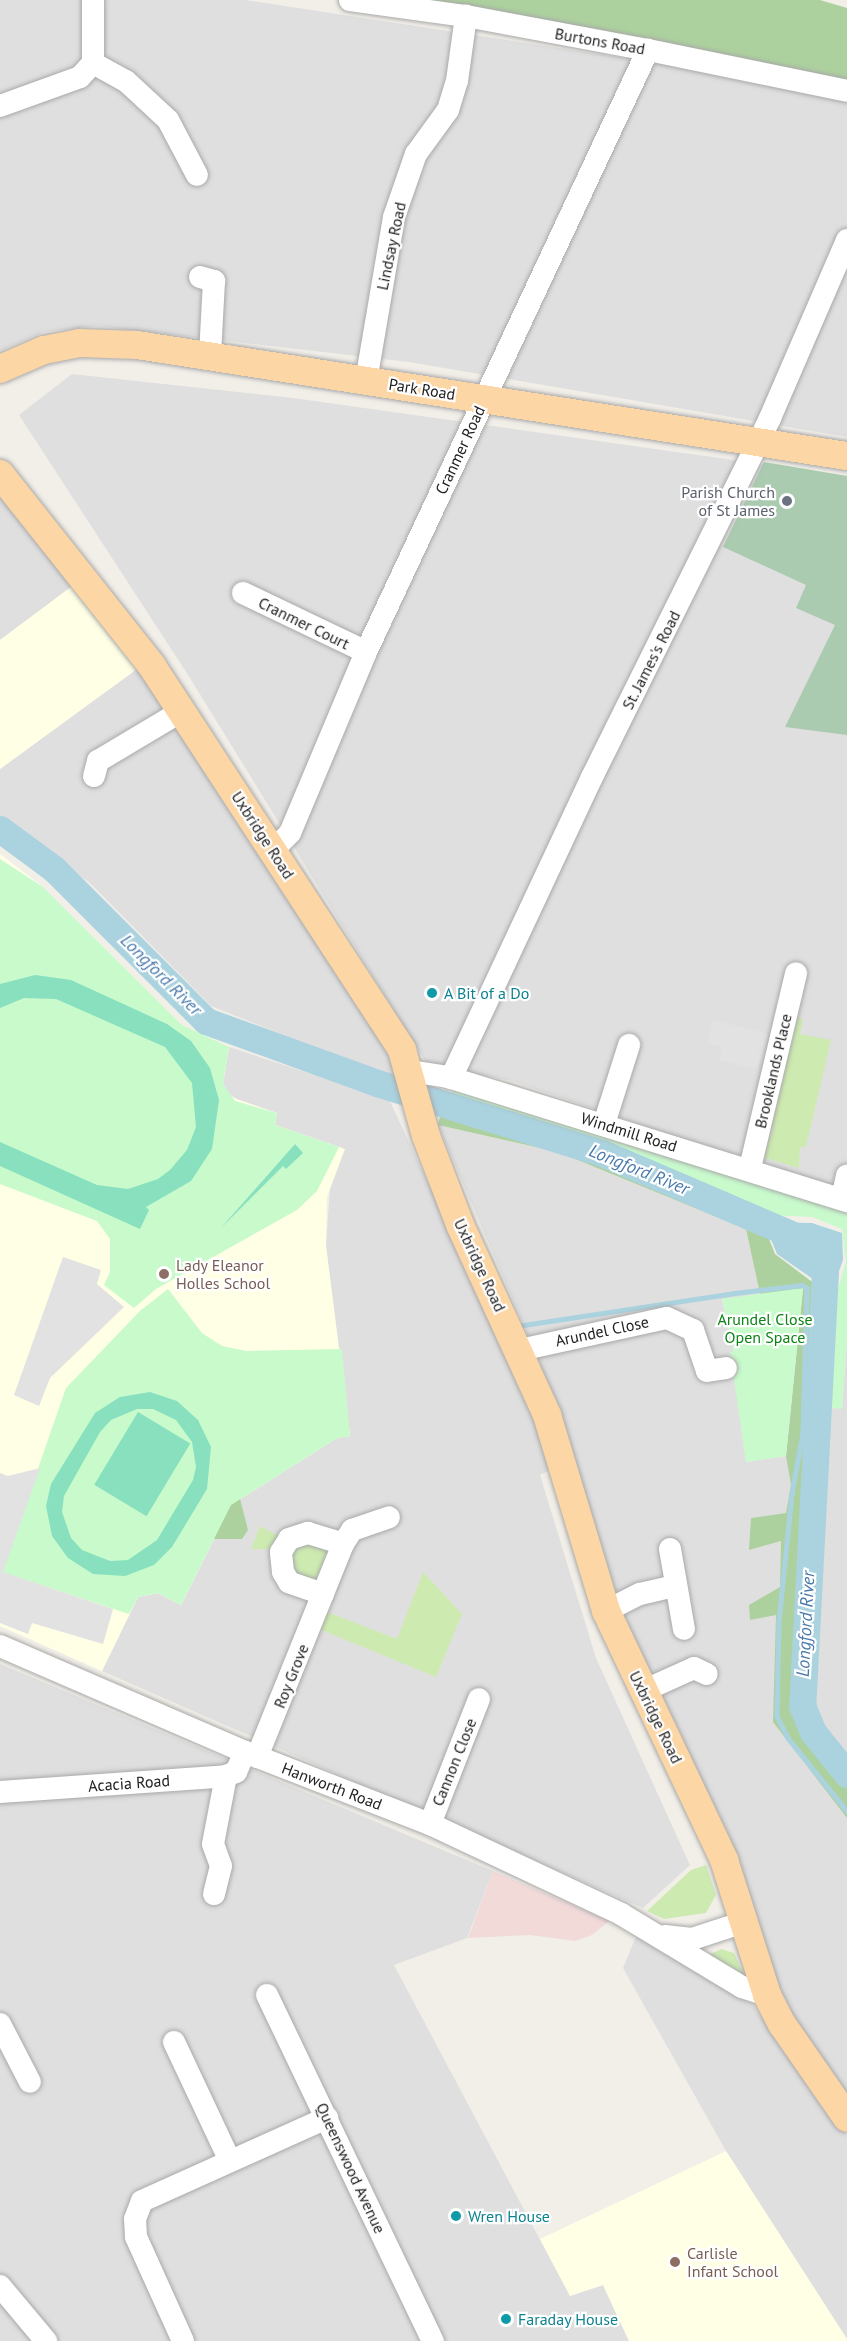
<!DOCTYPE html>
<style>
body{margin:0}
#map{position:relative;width:847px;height:2341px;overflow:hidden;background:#f2efe9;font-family:"PT Sans",sans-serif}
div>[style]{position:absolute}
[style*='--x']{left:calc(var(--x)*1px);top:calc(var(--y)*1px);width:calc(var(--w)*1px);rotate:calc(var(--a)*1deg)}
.residential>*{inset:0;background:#e0dfdf}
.commercial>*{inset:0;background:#f2dad9}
.education>*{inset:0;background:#ffffe5}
.grass>*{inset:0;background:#cdebb0}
.forest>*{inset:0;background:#add19e}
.cemetery>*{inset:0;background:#aacbaf}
.park>*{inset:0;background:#c8facc}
.pitch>*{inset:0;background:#88e0be;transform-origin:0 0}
.parking>*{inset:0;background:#e2e2e2}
.water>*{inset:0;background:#aad3df}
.stream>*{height:4.5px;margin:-2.25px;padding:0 2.25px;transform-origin:2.25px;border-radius:2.25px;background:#aad3df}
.river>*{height:27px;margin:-13.5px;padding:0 13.5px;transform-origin:13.5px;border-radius:13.5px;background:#aad3df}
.roads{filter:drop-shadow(0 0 2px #a9a9a9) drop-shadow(0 0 2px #a9a9a9)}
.minor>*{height:22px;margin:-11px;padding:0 11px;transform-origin:11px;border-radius:11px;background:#fff}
.major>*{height:28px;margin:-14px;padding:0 14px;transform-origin:14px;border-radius:14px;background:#fcd6a4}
.dots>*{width:16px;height:16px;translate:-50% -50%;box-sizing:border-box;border:3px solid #fff;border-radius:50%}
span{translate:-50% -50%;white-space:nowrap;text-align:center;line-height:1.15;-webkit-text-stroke:4.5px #fff;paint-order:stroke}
.street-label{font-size:16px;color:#222}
.worship-label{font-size:16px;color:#5b616d}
.right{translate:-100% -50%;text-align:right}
.culture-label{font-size:16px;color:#0d838f}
.left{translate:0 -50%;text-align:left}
.education-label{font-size:16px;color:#785e54}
.park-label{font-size:16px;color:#0c8416}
.water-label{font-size:18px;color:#4a7aab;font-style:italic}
</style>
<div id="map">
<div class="residential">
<i style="clip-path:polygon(0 0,245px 0,756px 78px,847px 102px,847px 437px,409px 362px,97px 326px,43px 332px,0 351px)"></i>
<i style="clip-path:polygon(72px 374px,293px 398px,847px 476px,847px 1194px,512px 1081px,427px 1064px,190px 678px,19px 415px)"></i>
<i style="clip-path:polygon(0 489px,75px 584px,0 640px)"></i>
<i style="clip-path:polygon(137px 669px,378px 1034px,398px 1073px,398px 1081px,211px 1006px,91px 884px,0 816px,0 769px)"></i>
<i style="clip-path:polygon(229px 1047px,389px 1099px,524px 1389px,552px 1469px,540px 1475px,596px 1658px,690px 1865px,643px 1908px,102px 1671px,138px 1597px,158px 1593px,181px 1605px,231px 1505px,337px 1437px,350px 1436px,326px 1246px,330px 1188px,275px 1125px,228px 1093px,223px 1084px)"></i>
<i style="clip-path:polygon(438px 1125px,558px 1152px,746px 1229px,760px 1294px,722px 1300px,734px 1352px,731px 1352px,746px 1462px,786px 1456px,829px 1408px,842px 1408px,847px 1338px,847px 2103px,787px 2018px,608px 1583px,573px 1457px,540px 1363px)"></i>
<i style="clip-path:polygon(0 1664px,493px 1871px,467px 1938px,394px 1965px,570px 2296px,603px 2285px,629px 2341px,0 2341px)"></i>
<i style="clip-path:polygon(637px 1934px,752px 2004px,847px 2136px,847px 2339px,726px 2151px,623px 1968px)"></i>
</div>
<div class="commercial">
<i style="clip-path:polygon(493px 1871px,609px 1921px,592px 1935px,575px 1941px,530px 1935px,468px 1938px)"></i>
</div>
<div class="education">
<i style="clip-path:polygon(75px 584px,137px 669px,0 769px,0 640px)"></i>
<i style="clip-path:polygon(0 854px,43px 887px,182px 1025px,229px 1047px,223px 1084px,231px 1097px,277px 1113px,275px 1125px,345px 1149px,327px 1197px,326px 1246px,350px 1436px,337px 1438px,231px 1505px,181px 1605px,158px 1593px,138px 1597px,102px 1671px,0 1626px)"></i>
<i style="clip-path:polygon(726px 2151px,847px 2339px,847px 2341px,629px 2341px,603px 2285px,570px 2296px,540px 2239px)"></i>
</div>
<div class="grass">
<i style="clip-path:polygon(796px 1017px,803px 1019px,800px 1034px,831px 1040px,806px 1147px,800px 1147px,799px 1168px,762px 1157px,774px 1128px,769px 1126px)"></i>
<i style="clip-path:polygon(260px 1526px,283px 1539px,276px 1549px,251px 1549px)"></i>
<i style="clip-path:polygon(308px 1540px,334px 1549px,317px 1588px,287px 1567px,294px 1544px)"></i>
<i style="clip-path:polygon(423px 1572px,462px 1614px,436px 1677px,319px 1629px,327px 1612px,397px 1639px)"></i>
<i style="clip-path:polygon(706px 1865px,716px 1895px,706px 1913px,664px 1919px,647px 1911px,691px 1870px)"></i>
<i style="clip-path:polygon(721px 1949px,734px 1953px,744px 1975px,709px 1955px)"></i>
</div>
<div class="forest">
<i style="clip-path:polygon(416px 0,820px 0,847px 8px,847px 83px)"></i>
<i style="clip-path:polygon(442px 1108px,600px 1157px,763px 1224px,775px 1254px,815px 1284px,828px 1310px,813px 1440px,820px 1462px,808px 1491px,799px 1651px,808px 1667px,798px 1680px,800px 1726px,847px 1782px,847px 1818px,773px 1722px,776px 1615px,750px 1620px,749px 1605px,780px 1587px,781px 1541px,749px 1550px,751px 1518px,786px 1513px,791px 1485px,786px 1456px,803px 1289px,760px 1294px,746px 1229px,558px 1152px,438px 1125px)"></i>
<i style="clip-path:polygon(238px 1491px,248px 1530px,242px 1539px,205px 1539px)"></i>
</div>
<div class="cemetery">
<i style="clip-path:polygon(764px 462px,847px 476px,847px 735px,785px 727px,835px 625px,796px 608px,806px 585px,723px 547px)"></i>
</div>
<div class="park">
<i style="clip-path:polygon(0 859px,43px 887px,182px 1025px,229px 1047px,223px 1084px,235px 1101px,277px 1113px,275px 1125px,339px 1147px,317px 1191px,297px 1210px,156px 1289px,134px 1308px,104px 1285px,110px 1272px,110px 1239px,97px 1221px,0 1184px)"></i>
<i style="clip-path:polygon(453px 1090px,847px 1212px,847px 1338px,842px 1409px,829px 1408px,837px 1292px,846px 1262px,842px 1229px,812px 1217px,773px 1215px,601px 1147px,448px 1099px)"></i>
<i style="clip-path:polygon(803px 1288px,786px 1456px,746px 1462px,730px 1352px,734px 1351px,722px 1299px)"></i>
<i style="clip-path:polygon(168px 1289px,202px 1333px,222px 1346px,246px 1351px,342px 1349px,350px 1436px,337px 1438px,231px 1505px,181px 1605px,158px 1593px,138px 1597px,129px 1614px,2px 1572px,66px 1388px,140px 1311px)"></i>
</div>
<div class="pitch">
<i style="clip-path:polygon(35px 975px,71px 980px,167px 1024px,191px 1041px,210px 1068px,219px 1100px,212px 1149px,191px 1181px,146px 1207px,149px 1210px,140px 1229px,0 1166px,0 1142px,97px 1185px,128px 1189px,158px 1179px,170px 1170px,187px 1150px,196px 1127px,192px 1083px,165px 1047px,56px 999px,24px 998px,0 1008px,0 984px)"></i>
<i style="clip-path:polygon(295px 1144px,303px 1153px,286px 1169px,283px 1166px,220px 1229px)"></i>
<i style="clip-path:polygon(evenodd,150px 1392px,177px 1401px,198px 1420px,211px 1447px,207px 1489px,172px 1547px,154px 1565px,125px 1576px,93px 1574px,68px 1558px,52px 1536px,46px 1506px,51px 1484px,95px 1413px,120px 1397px,150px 1392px,137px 1409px,153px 1409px,176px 1420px,192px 1442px,196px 1467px,193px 1480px,157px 1540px,128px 1560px,110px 1561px,82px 1550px,71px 1538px,62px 1512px,64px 1496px,100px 1432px,111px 1420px,137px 1409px)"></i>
<i style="left:138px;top:1412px;width:61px;height:85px;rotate:31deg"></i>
</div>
<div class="parking">
<i style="clip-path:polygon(713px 1020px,768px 1034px,757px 1069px,719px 1060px,722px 1047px,707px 1043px)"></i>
<i style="clip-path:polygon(63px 1257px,101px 1270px,97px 1284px,124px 1307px,50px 1378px,39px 1406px,14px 1395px)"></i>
<i style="clip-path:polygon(40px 1468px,3px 1572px,113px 1609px,103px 1644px,32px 1623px,28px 1634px,0 1623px,0 1473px,8px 1476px)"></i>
</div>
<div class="water">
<i style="clip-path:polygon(764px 1222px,812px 1223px,842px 1233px,843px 1260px,826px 1308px,817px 1282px,777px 1254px)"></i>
</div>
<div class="stream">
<i style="--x:517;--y:1326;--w:220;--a:-8.6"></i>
<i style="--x:735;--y:1293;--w:67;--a:-6.8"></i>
<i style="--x:802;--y:1285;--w:6;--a:31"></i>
<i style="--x:807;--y:1288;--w:145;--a:91.6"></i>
<i style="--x:803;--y:1433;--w:62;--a:100.2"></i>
<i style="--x:792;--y:1494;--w:129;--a:95.8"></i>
<i style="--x:779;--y:1622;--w:94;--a:91.2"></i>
<i style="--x:777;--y:1716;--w:25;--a:63"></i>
<i style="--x:788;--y:1738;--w:94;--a:51.1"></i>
</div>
<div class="river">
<i style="--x:0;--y:829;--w:67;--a:36.5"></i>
<i style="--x:54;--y:869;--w:215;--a:45"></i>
<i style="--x:206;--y:1021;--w:182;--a:19.9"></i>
<i style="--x:377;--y:1083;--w:236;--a:17.3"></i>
<i style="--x:602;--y:1153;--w:213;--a:23.2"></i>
<i style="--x:825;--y:1272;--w:434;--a:93"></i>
<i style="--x:802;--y:1705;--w:29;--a:68"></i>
<i style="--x:813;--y:1732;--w:54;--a:51"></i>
</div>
<div class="roads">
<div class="minor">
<i style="--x:350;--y:0;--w:117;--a:7.9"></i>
<i style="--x:466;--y:16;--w:185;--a:10.6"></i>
<i style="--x:648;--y:50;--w:203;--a:11.6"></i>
<i style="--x:93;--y:63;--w:38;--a:29"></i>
<i style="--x:126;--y:81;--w:57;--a:42.9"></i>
<i style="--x:168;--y:120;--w:62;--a:62.2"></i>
<i style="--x:0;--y:106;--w:85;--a:-19.9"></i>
<i style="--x:80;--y:77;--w:19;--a:-47"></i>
<i style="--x:93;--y:63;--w:63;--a:-90"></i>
<i style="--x:200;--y:277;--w:15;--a:16"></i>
<i style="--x:214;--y:281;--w:74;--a:93.1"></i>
<i style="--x:366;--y:381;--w:166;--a:-80.3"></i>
<i style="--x:394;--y:217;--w:67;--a:-70.8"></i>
<i style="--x:416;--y:154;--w:54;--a:-54"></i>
<i style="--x:448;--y:110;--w:30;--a:-73"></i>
<i style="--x:457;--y:81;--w:66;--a:-82.1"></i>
<i style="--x:243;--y:593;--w:136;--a:25.6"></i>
<i style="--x:94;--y:776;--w:16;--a:-75"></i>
<i style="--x:98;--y:761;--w:98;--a:-30.8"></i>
<i style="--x:273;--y:850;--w:24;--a:-45"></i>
<i style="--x:290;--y:833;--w:196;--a:-67.2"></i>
<i style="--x:366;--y:652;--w:665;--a:-64.9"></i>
<i style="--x:410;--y:1071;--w:38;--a:9"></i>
<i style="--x:448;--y:1077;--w:418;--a:17.3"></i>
<i style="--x:451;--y:1078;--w:332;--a:-64.9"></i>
<i style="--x:592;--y:777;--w:401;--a:-63.6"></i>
<i style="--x:770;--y:418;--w:194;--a:-66.6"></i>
<i style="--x:604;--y:1124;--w:83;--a:-72.4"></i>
<i style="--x:750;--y:1168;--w:200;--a:-76.7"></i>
<i style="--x:842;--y:1199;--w:24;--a:-78"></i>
<i style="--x:520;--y:1350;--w:150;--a:-12.3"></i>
<i style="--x:667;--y:1318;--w:29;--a:25"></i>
<i style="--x:693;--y:1330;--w:43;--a:71.1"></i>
<i style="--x:707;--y:1371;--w:19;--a:-9"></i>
<i style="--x:670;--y:1549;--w:81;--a:80.1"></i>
<i style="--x:323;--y:1594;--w:36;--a:-161"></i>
<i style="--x:289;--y:1582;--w:12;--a:-121"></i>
<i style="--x:283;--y:1572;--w:20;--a:-96"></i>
<i style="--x:281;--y:1552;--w:15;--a:-58"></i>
<i style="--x:289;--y:1539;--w:20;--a:-18"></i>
<i style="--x:308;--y:1533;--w:37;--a:17"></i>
<i style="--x:606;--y:1611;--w:38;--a:-27"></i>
<i style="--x:640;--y:1594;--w:36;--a:-13"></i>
<i style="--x:0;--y:1646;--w:267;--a:23.4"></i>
<i style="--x:245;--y:1752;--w:199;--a:21.3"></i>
<i style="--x:430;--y:1824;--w:211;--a:25.2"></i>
<i style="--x:621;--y:1914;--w:141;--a:31.1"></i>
<i style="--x:742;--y:1987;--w:26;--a:18"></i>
<i style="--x:643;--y:1691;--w:56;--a:-24.3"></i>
<i style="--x:694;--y:1668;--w:14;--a:25"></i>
<i style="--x:257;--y:1757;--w:230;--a:-68"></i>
<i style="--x:343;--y:1544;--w:17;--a:-57"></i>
<i style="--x:352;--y:1530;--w:39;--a:-19"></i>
<i style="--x:0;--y:1792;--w:227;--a:-4"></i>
<i style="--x:226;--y:1776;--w:11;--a:-22"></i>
<i style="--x:236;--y:1772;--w:22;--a:-66"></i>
<i style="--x:430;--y:1824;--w:134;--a:-68.6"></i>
<i style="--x:214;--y:1894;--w:29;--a:-76"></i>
<i style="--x:221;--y:1866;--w:23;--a:-110"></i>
<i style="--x:213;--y:1844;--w:69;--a:-79.2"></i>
<i style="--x:665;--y:1936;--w:27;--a:6"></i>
<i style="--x:692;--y:1939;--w:55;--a:-18.1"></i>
<i style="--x:267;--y:1995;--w:384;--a:64.4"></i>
<i style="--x:0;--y:2024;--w:65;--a:62.7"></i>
<i style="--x:174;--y:2042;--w:129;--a:64.8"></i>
<i style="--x:0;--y:2286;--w:72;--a:50.1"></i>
<i style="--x:183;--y:2341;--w:114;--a:-114.3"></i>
<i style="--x:136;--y:2237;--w:18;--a:-93"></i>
<i style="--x:135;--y:2219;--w:19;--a:-69"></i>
<i style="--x:142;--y:2201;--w:203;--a:-24.2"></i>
</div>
<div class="major">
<i style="--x:0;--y:369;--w:48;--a:-23.4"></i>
<i style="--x:44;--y:350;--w:36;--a:-11"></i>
<i style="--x:79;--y:343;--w:58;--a:2"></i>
<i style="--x:137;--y:345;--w:719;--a:8.89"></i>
<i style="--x:0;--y:474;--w:245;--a:51.6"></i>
<i style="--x:152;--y:666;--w:458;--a:56.9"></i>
<i style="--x:402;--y:1050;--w:89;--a:74.4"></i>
<i style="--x:426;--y:1136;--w:97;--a:69"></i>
<i style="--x:461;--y:1227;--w:207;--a:65.4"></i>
<i style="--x:547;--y:1415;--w:205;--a:73.2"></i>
<i style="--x:606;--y:1611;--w:276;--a:64.6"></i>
<i style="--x:724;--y:1860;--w:142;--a:72.3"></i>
<i style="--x:767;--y:1995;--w:33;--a:63"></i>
<i style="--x:782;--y:2024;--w:114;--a:55.3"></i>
</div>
</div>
<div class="dots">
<i style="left:787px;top:501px;background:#6b7280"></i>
<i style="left:432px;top:993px;background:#0f9aa8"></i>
<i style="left:164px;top:1274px;background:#8d6e63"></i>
<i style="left:456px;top:2216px;background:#0f9aa8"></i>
<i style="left:675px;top:2262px;background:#8d6e63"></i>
<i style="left:506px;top:2319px;background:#0f9aa8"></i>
</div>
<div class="street-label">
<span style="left:600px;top:41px;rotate:10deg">Burtons Road</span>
<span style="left:391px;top:246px;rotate:-78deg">Lindsay Road</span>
<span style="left:422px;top:389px;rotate:9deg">Park Road</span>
<span style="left:460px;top:450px;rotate:-65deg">Cranmer Road</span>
<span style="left:304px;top:623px;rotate:26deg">Cranmer Court</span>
<span style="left:651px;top:660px;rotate:-63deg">St. James's Road</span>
<span style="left:263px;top:835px;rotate:57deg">Uxbridge Road</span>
<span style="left:773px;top:1071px;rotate:-77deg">Brooklands Place</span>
<span style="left:629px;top:1132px;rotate:17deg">Windmill Road</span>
<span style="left:480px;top:1265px;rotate:65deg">Uxbridge Road</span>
<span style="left:602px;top:1331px;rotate:-12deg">Arundel Close</span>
<span style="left:291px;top:1676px;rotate:-68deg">Roy Grove</span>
<span style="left:656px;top:1717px;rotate:64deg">Uxbridge Road</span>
<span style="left:454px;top:1762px;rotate:-68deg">Cannon Close</span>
<span style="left:129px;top:1783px;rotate:-4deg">Acacia Road</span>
<span style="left:332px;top:1786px;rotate:21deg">Hanworth Road</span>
<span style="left:351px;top:2168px;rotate:65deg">Queenswood Avenue</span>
</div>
<div class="worship-label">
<span class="right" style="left:775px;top:501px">Parish Church<br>of St James</span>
</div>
<div class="culture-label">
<span class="left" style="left:444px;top:993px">A Bit of a Do</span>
<span class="left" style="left:468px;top:2216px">Wren House</span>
<span class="left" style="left:518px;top:2319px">Faraday House</span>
</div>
<div class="education-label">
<span class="left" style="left:176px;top:1274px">Lady Eleanor<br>Holles School</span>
<span class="left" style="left:687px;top:2262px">Carlisle<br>Infant School</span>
</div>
<div class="park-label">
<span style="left:765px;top:1328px">Arundel Close<br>Open Space</span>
</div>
<div class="water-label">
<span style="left:161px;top:975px;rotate:45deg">Longford River</span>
<span style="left:639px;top:1170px;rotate:22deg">Longford River</span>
<span style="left:806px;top:1624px;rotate:-87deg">Longford River</span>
</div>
</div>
